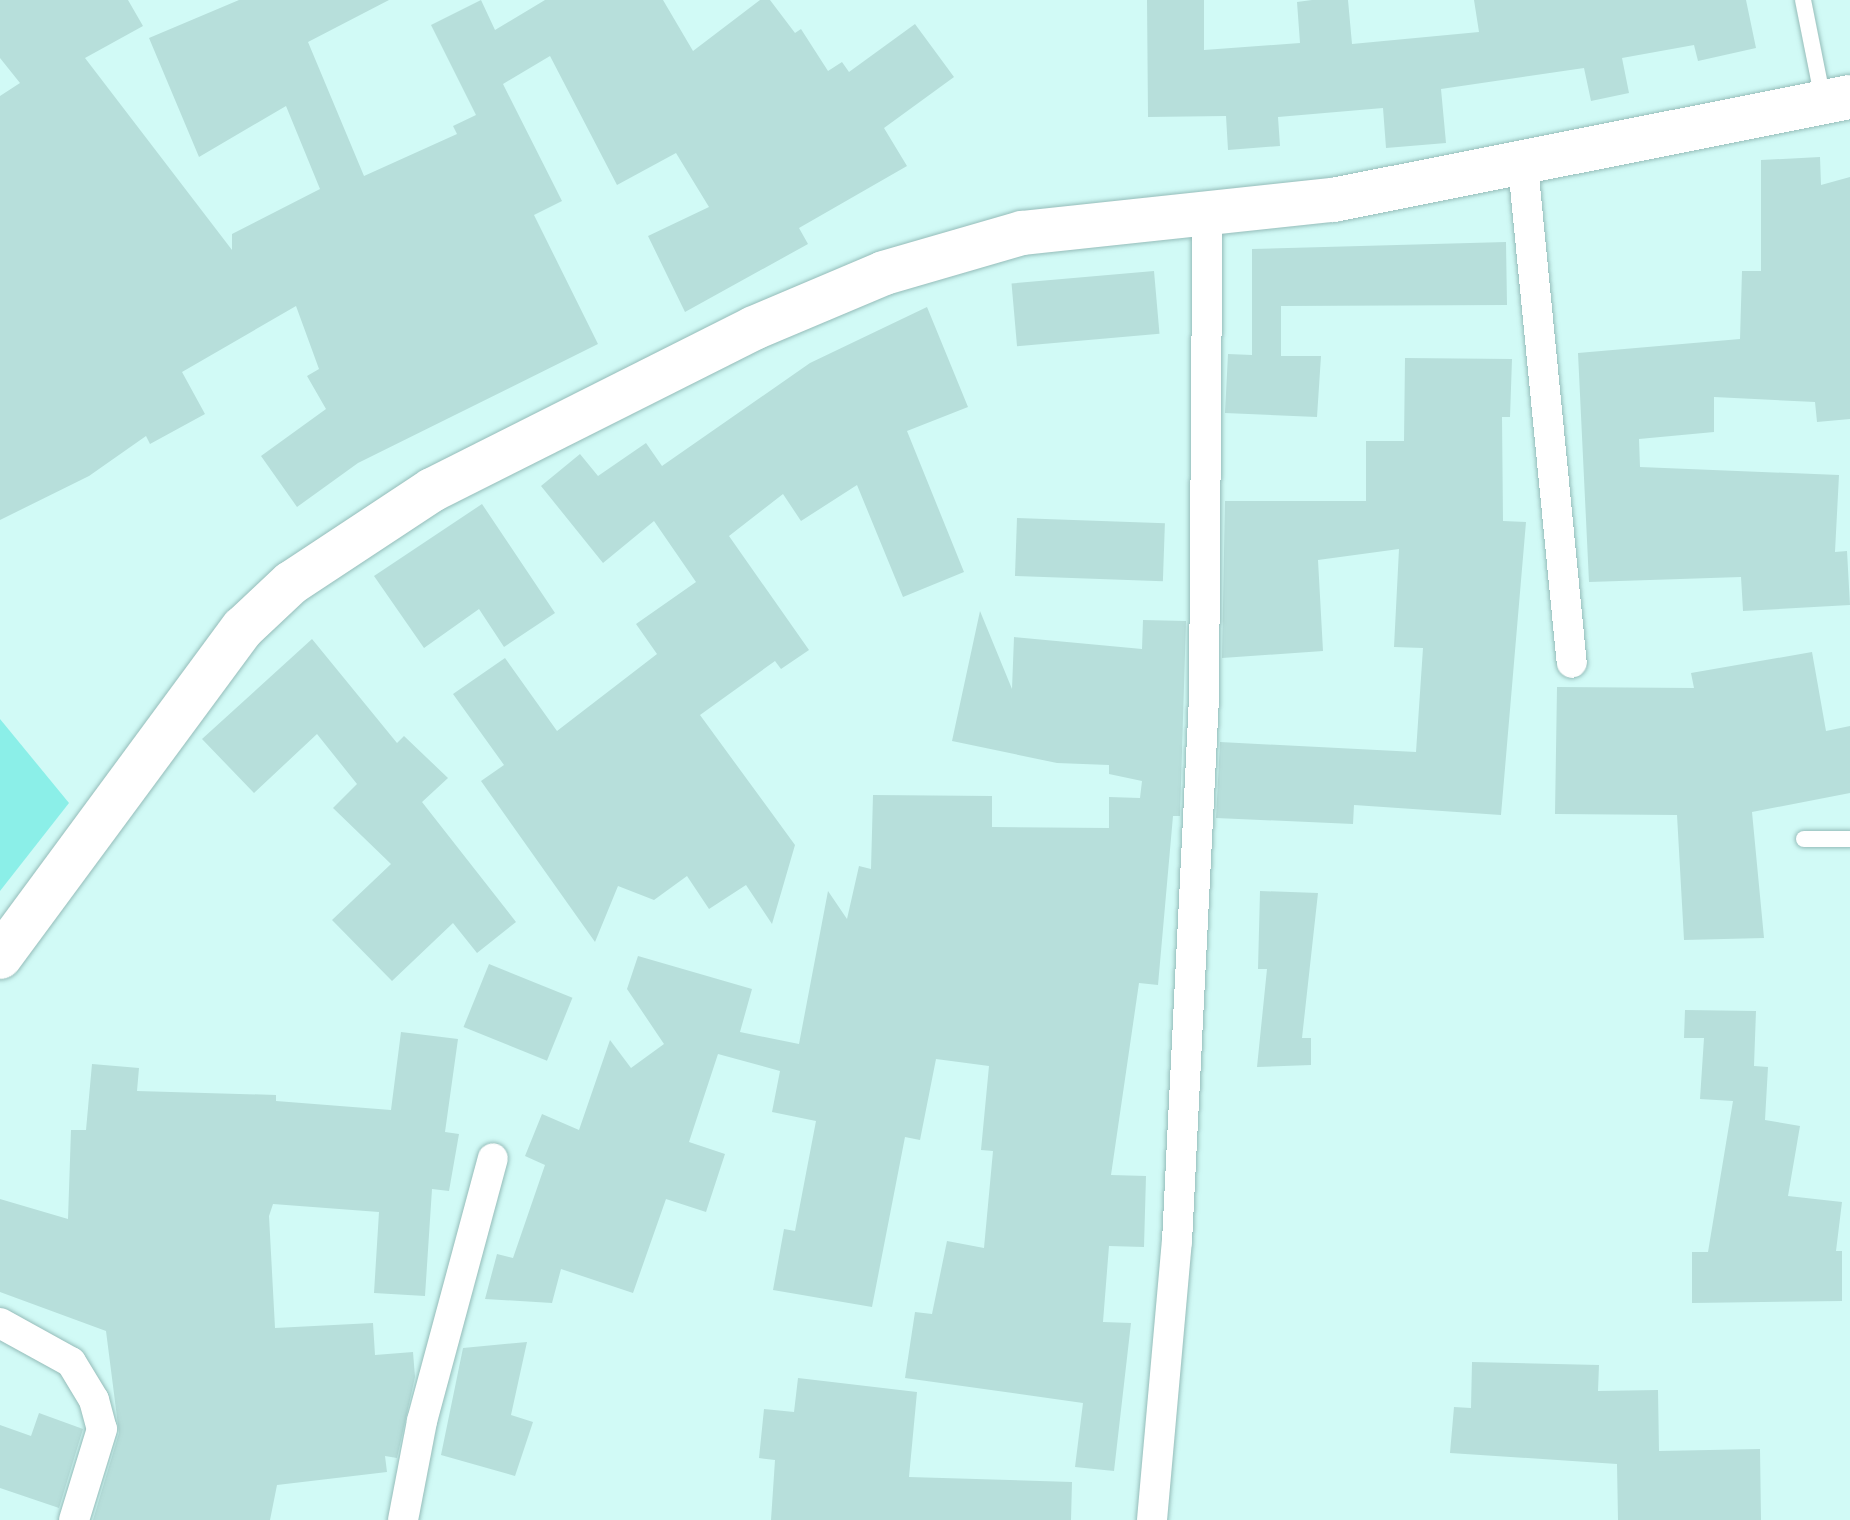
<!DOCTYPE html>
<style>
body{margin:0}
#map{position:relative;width:1850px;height:1520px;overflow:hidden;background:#d1faf6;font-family:Georgia,serif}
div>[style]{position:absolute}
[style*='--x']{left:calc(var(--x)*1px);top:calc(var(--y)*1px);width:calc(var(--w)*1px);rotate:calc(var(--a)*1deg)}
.green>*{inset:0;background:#8befe8}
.building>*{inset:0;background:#b7dfdb;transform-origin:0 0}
.roads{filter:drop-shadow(0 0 2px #95bcb9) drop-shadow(0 0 2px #95bcb9)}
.lane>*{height:16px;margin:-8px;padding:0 8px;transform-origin:8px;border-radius:8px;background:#fff}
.street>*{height:30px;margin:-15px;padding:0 15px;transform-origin:15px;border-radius:15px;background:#fff}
.secondary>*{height:44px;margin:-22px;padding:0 22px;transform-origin:22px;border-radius:22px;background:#fff}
span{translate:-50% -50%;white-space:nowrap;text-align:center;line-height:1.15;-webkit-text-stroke:7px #fff;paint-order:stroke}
</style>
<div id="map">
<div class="green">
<i style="clip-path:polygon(0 719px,69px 803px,0 891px)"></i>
</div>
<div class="building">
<i style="clip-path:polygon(0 0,128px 0,143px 26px,85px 58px,232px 250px,232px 234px,320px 189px,286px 106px,199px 157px,149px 38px,239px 0,389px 0,308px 42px,364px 176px,457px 134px,453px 126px,476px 115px,431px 25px,481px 0,495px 30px,545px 0,663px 0,693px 51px,760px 0,770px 0,795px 33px,801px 29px,828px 71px,842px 62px,849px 72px,915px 24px,954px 77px,884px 128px,907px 166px,799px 228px,808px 244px,685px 312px,648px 236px,709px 207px,676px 153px,617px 185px,550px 56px,503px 84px,562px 201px,534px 215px,598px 344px,358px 463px,297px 507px,261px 456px,326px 409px,307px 376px,319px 369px,296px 306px,182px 372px,205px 414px,150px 444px,146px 436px,89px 476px,0 520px,0 96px,20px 83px,0 58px)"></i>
<i style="clip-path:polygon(1147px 0,1204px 0,1204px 50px,1300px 43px,1297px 2px,1312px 0,1348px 0,1352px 44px,1479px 32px,1474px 0,1746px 0,1756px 48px,1698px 61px,1694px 45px,1622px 58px,1629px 93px,1591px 101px,1584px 68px,1441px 89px,1446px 143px,1386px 148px,1383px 108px,1278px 117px,1280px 146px,1228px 150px,1226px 116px,1148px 117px)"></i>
<i style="clip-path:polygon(1820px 157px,1821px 185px,1850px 177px,1850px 419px,1817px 422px,1815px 402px,1714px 397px,1714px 432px,1639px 439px,1640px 467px,1839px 475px,1835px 552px,1847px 551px,1850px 605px,1743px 611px,1741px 577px,1589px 582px,1578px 353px,1740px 339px,1742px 271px,1761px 271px,1761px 160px)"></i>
<i style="clip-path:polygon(1506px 242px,1507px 305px,1281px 306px,1281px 356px,1321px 356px,1317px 417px,1225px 413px,1228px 354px,1252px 355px,1252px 249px)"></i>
<i style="left:1154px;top:271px;width:63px;height:143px;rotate:85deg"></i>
<i style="clip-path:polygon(927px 307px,968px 407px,907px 431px,964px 572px,903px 597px,857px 485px,801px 521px,783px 494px,729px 536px,809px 650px,781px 669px,775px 661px,700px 715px,795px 845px,772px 924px,746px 885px,709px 909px,687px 876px,654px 900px,618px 886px,595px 942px,481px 781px,504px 765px,453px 694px,505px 658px,557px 731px,657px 654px,636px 624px,696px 582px,654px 521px,603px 563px,541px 486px,580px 454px,598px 476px,646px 443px,662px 466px,810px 363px)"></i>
<i style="clip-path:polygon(1405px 358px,1512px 359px,1510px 417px,1502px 417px,1503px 521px,1526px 522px,1501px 815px,1354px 805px,1353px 824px,1216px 818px,1220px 742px,1416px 752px,1423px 648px,1394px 647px,1399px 549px,1318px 560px,1323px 651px,1222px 658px,1225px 501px,1366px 501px,1366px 441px,1404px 441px)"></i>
<i style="clip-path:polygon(482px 504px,555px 613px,504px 647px,479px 609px,424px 648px,374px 576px)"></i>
<i style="left:1017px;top:518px;width:148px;height:58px;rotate:2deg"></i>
<i style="clip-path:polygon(980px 611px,1012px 689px,1014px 637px,1142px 649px,1143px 620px,1186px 621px,1180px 816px,1173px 816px,1158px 985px,1139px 983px,1111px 1175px,1146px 1176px,1144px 1247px,1109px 1246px,1103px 1322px,1131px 1323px,1114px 1471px,1075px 1467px,1083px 1403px,905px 1378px,915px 1312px,932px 1314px,947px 1241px,984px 1248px,993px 1151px,981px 1150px,989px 1066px,936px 1059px,920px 1140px,905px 1137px,872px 1307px,773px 1290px,784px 1229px,795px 1231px,816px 1121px,772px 1112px,780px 1071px,718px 1054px,689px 1142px,725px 1154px,706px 1212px,666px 1199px,633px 1293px,561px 1269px,552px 1303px,485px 1299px,497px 1254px,513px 1258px,545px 1165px,525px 1156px,542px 1114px,579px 1130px,610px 1040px,631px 1068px,664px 1044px,627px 989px,638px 956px,752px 989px,740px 1032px,799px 1044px,828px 891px,847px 919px,859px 866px,871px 869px,873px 795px,992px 796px,992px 827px,1109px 828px,1109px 797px,1140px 798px,1142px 781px,1109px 774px,1109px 765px,1057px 763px,952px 741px)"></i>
<i style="clip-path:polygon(312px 639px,397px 743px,404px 736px,448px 778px,422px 802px,516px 922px,477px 953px,453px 923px,392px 981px,332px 920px,391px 864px,333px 808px,357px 784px,317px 734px,254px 793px,202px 739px)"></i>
<i style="clip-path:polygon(1812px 652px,1826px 731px,1850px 726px,1850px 793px,1752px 812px,1764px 938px,1684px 940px,1677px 815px,1555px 814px,1557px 687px,1694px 688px,1691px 673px)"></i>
<i style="clip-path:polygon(1260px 891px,1318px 893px,1302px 1038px,1311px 1038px,1311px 1065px,1257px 1067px,1267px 969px,1258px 969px)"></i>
<i style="left:489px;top:964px;width:90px;height:68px;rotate:22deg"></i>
<i style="clip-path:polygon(1685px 1010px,1756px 1011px,1754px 1066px,1768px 1067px,1765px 1120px,1800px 1126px,1788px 1196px,1842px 1202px,1836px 1251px,1842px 1251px,1842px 1301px,1692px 1303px,1692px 1252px,1708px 1252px,1733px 1101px,1700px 1099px,1704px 1038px,1684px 1038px)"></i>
<i style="clip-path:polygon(401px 1032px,458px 1039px,445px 1132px,459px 1134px,449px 1191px,432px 1189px,425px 1296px,374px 1293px,379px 1212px,273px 1204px,269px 1216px,275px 1328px,373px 1323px,375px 1355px,413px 1352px,415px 1377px,397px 1458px,385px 1456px,387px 1472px,277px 1485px,270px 1520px,93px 1520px,119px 1433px,106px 1331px,0 1292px,0 1199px,68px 1219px,71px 1130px,86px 1130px,92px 1064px,139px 1068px,137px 1091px,276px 1095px,276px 1101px,391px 1110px)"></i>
<i style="clip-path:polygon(527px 1342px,511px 1415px,533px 1422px,515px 1476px,441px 1455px,463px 1348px)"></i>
<i style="clip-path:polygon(1472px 1362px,1599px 1365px,1598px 1391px,1658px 1390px,1659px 1451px,1760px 1449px,1761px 1520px,1618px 1520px,1617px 1464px,1450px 1453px,1454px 1407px,1471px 1408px)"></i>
<i style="clip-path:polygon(798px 1378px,917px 1392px,909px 1477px,1072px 1482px,1071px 1520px,771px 1520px,775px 1460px,759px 1458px,764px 1409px,794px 1412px)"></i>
<i style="clip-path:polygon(39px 1413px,83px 1429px,59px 1508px,0 1488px,0 1425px,31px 1436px)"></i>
</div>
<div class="roads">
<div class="lane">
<i style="--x:1803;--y:0;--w:102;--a:78.7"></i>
<i style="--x:1804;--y:839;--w:46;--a:0"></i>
</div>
<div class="street">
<i style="--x:1523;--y:166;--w:499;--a:84.4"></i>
<i style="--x:0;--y:1323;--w:81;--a:28.8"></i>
<i style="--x:71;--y:1362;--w:44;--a:58.8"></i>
<i style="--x:94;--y:1400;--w:30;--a:75"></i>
<i style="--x:102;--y:1429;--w:95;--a:107.1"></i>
<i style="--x:403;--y:1520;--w:101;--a:-79.1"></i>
<i style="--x:422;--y:1421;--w:272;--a:-74.9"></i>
<i style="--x:1152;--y:1520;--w:279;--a:-84.9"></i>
<i style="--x:1177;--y:1242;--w:546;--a:-87.16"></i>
<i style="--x:1204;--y:697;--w:484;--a:-89.6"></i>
</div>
<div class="secondary">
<i style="--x:0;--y:957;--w:409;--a:-53.6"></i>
<i style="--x:243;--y:628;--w:66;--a:-43.2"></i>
<i style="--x:291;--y:583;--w:169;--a:-33.4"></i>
<i style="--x:432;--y:490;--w:360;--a:-26.7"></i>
<i style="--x:754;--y:328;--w:141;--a:-22.9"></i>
<i style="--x:884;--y:273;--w:144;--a:-16.2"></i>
<i style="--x:1022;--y:233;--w:313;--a:-6.1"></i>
<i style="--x:1333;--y:200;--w:527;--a:-11.27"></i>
</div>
</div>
</div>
